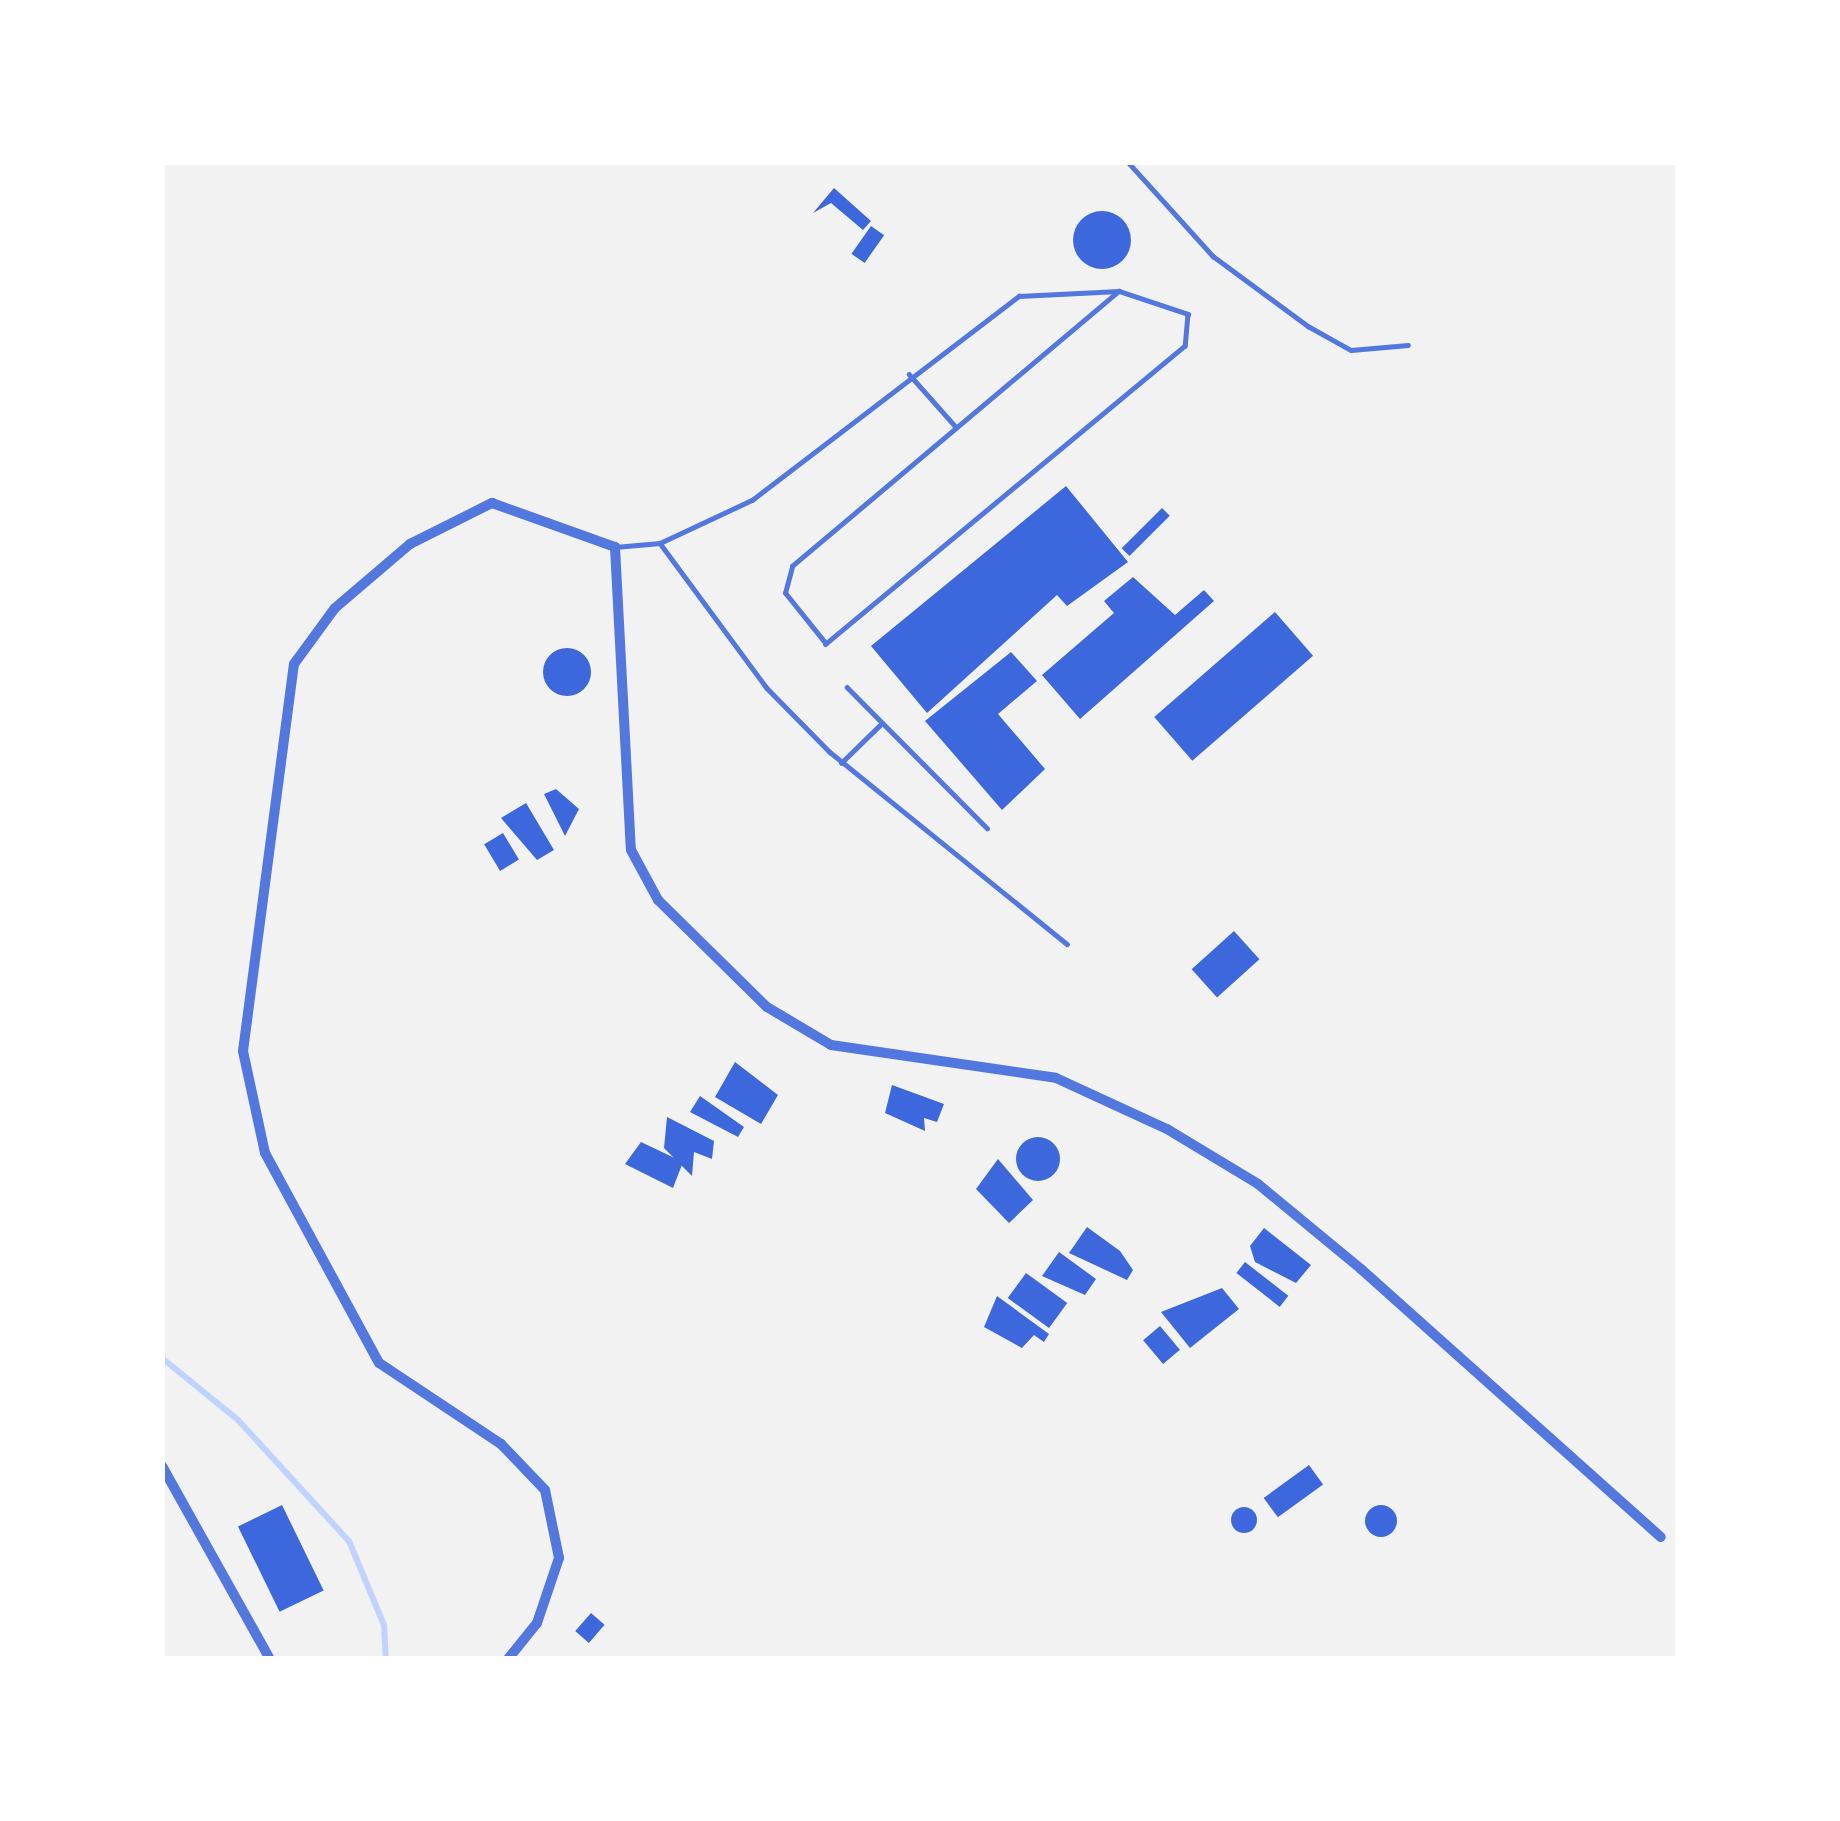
<!DOCTYPE html>
<style>
body{margin:0}
#map{position:relative;width:1840px;height:1821px;overflow:hidden;background:#f2f2f2;font-family:Literata,serif}
div>[style]{position:absolute}
[style*='--x']{left:calc(var(--x)*1px);top:calc(var(--y)*1px);width:calc(var(--w)*1px);rotate:calc(var(--a)*1deg)}
.stream>*{height:6px;margin:-3px;padding:0 3px;transform-origin:3px;border-radius:3px;background:#bfd3fe}
.building>*{inset:0;background:#3d67dc;transform-origin:0 0}
.round{border-radius:50%}
.service>*{height:4.5px;margin:-2.25px;padding:0 2.25px;transform-origin:2.25px;border-radius:2.25px;background:#5277de}
.minor>*{height:10px;margin:-5px;padding:0 5px;transform-origin:5px;border-radius:5px;background:#5277de}
span{translate:-50% -50%;white-space:nowrap;text-align:center;line-height:1.15;-webkit-text-stroke:12px #fff;paint-order:stroke}
.frame{position:absolute;inset:0;border:165px solid #fff;pointer-events:none}
</style>
<div id="map">
<div class="stream">
<i style="--x:162;--y:1358;--w:98;--a:39.2"></i>
<i style="--x:238;--y:1420;--w:164;--a:47.5"></i>
<i style="--x:349;--y:1541;--w:91;--a:67.4"></i>
<i style="--x:384;--y:1625;--w:34;--a:87"></i>
</div>
<div class="building">
<i style="clip-path:polygon(834px 188px,871px 221px,863px 230px,831px 203px,813px 213px)"></i>
<i class="round" style="left:1073px;top:211px;width:58px;height:58px"></i>
<i style="left:871px;top:226px;width:16px;height:34px;rotate:35deg"></i>
<i style="clip-path:polygon(1066px 486px,1128px 562px,1067px 606px,1057px 595px,927px 713px,871px 646px)"></i>
<i style="left:1162px;top:508px;width:11px;height:57px;rotate:45deg"></i>
<i style="clip-path:polygon(1133px 577px,1175px 615px,1204px 590px,1214px 601px,1080px 719px,1042px 675px,1114px 613px,1104px 601px)"></i>
<i style="left:1275px;top:612px;width:58px;height:160px;rotate:49deg"></i>
<i class="round" style="left:543px;top:648px;width:48px;height:48px"></i>
<i style="clip-path:polygon(1011px 652px,1037px 681px,998px 714px,1045px 769px,1002px 810px,925px 721px)"></i>
<i style="clip-path:polygon(556px 789px,579px 809px,565px 836px,544px 794px)"></i>
<i style="clip-path:polygon(526px 803px,554px 850px,537px 860px,501px 818px)"></i>
<i style="left:503px;top:833px;width:31px;height:22px;rotate:59deg"></i>
<i style="left:1234px;top:931px;width:38px;height:57px;rotate:48deg"></i>
<i style="clip-path:polygon(735px 1062px,778px 1095px,761px 1124px,715px 1097px)"></i>
<i style="clip-path:polygon(892px 1085px,944px 1104px,937px 1122px,924px 1118px,925px 1131px,885px 1113px)"></i>
<i style="clip-path:polygon(700px 1096px,744px 1127px,738px 1137px,690px 1112px)"></i>
<i style="clip-path:polygon(667px 1117px,714px 1141px,712px 1159px,694px 1152px,692px 1176px,664px 1148px)"></i>
<i class="round" style="left:1016px;top:1137px;width:44px;height:44px"></i>
<i style="clip-path:polygon(641px 1142px,683px 1162px,673px 1188px,625px 1164px)"></i>
<i style="clip-path:polygon(998px 1159px,1033px 1200px,1009px 1223px,976px 1189px)"></i>
<i style="clip-path:polygon(1087px 1227px,1120px 1251px,1133px 1270px,1127px 1280px,1069px 1253px)"></i>
<i style="clip-path:polygon(1264px 1228px,1311px 1265px,1296px 1283px,1255px 1262px,1250px 1246px)"></i>
<i style="clip-path:polygon(1059px 1252px,1096px 1279px,1085px 1295px,1042px 1276px)"></i>
<i style="left:1245px;top:1262px;width:55px;height:14px;rotate:38deg"></i>
<i style="left:1026px;top:1273px;width:51px;height:31px;rotate:36deg"></i>
<i style="clip-path:polygon(1222px 1288px,1239px 1309px,1190px 1348px,1161px 1312px)"></i>
<i style="clip-path:polygon(997px 1296px,1049px 1334px,1044px 1342px,1034px 1335px,1022px 1348px,984px 1327px)"></i>
<i style="left:1160px;top:1326px;width:31px;height:22px;rotate:50deg"></i>
<i style="left:1309px;top:1465px;width:24px;height:56px;rotate:54deg"></i>
<i class="round" style="left:1365px;top:1505px;width:32px;height:32px"></i>
<i style="left:282px;top:1505px;width:95px;height:49px;rotate:64deg"></i>
<i class="round" style="left:1231px;top:1507px;width:26px;height:26px"></i>
<i style="left:591px;top:1613px;width:18px;height:24px;rotate:41deg"></i>
</div>
<div class="service">
<i style="--x:1128;--y:162;--w:127;--a:47.9"></i>
<i style="--x:1213;--y:256;--w:118;--a:36.4"></i>
<i style="--x:1308;--y:326;--w:49;--a:29.2"></i>
<i style="--x:1351;--y:350;--w:57;--a:-5"></i>
<i style="--x:909;--y:374;--w:71;--a:48.4"></i>
<i style="--x:660;--y:543;--w:180;--a:53.6"></i>
<i style="--x:767;--y:688;--w:90;--a:45.5"></i>
<i style="--x:830;--y:752;--w:305;--a:39"></i>
<i style="--x:615;--y:547;--w:45;--a:-5.1"></i>
<i style="--x:660;--y:543;--w:102;--a:-25.1"></i>
<i style="--x:752;--y:500;--w:336;--a:-37.4"></i>
<i style="--x:1019;--y:296;--w:100;--a:-2.9"></i>
<i style="--x:1119;--y:291;--w:73;--a:18.4"></i>
<i style="--x:1188;--y:314;--w:32;--a:95"></i>
<i style="--x:1185;--y:346;--w:467;--a:140.3"></i>
<i style="--x:826;--y:644;--w:65;--a:-128.8"></i>
<i style="--x:785;--y:593;--w:28;--a:-75"></i>
<i style="--x:792;--y:566;--w:427;--a:-40.1"></i>
<i style="--x:847;--y:687;--w:199;--a:45.2"></i>
<i style="--x:841;--y:763;--w:54;--a:-44.3"></i>
</div>
<div class="minor">
<i style="--x:162;--y:1466;--w:221;--a:60.8"></i>
<i style="--x:508;--y:1659;--w:46;--a:-51.1"></i>
<i style="--x:537;--y:1623;--w:69;--a:-71.3"></i>
<i style="--x:559;--y:1558;--w:69;--a:-101.6"></i>
<i style="--x:545;--y:1490;--w:64;--a:-133.7"></i>
<i style="--x:501;--y:1444;--w:146;--a:-146.4"></i>
<i style="--x:379;--y:1363;--w:239;--a:-118.5"></i>
<i style="--x:265;--y:1153;--w:104;--a:-102.2"></i>
<i style="--x:243;--y:1051;--w:390;--a:-82.5"></i>
<i style="--x:294;--y:664;--w:69;--a:-53.8"></i>
<i style="--x:335;--y:608;--w:99;--a:-40.5"></i>
<i style="--x:410;--y:544;--w:92;--a:-26.6"></i>
<i style="--x:492;--y:503;--w:131;--a:19.7"></i>
<i style="--x:615;--y:547;--w:303;--a:87"></i>
<i style="--x:631;--y:850;--w:57;--a:61.6"></i>
<i style="--x:658;--y:900;--w:153;--a:44.5"></i>
<i style="--x:767;--y:1007;--w:74;--a:30.7"></i>
<i style="--x:831;--y:1045;--w:227;--a:8.3"></i>
<i style="--x:1056;--y:1078;--w:122;--a:24.7"></i>
<i style="--x:1167;--y:1129;--w:106;--a:31.1"></i>
<i style="--x:1258;--y:1184;--w:134;--a:39.5"></i>
<i style="--x:1361;--y:1269;--w:402;--a:41.8"></i>
</div>
<div class="frame"></div>
</div>
